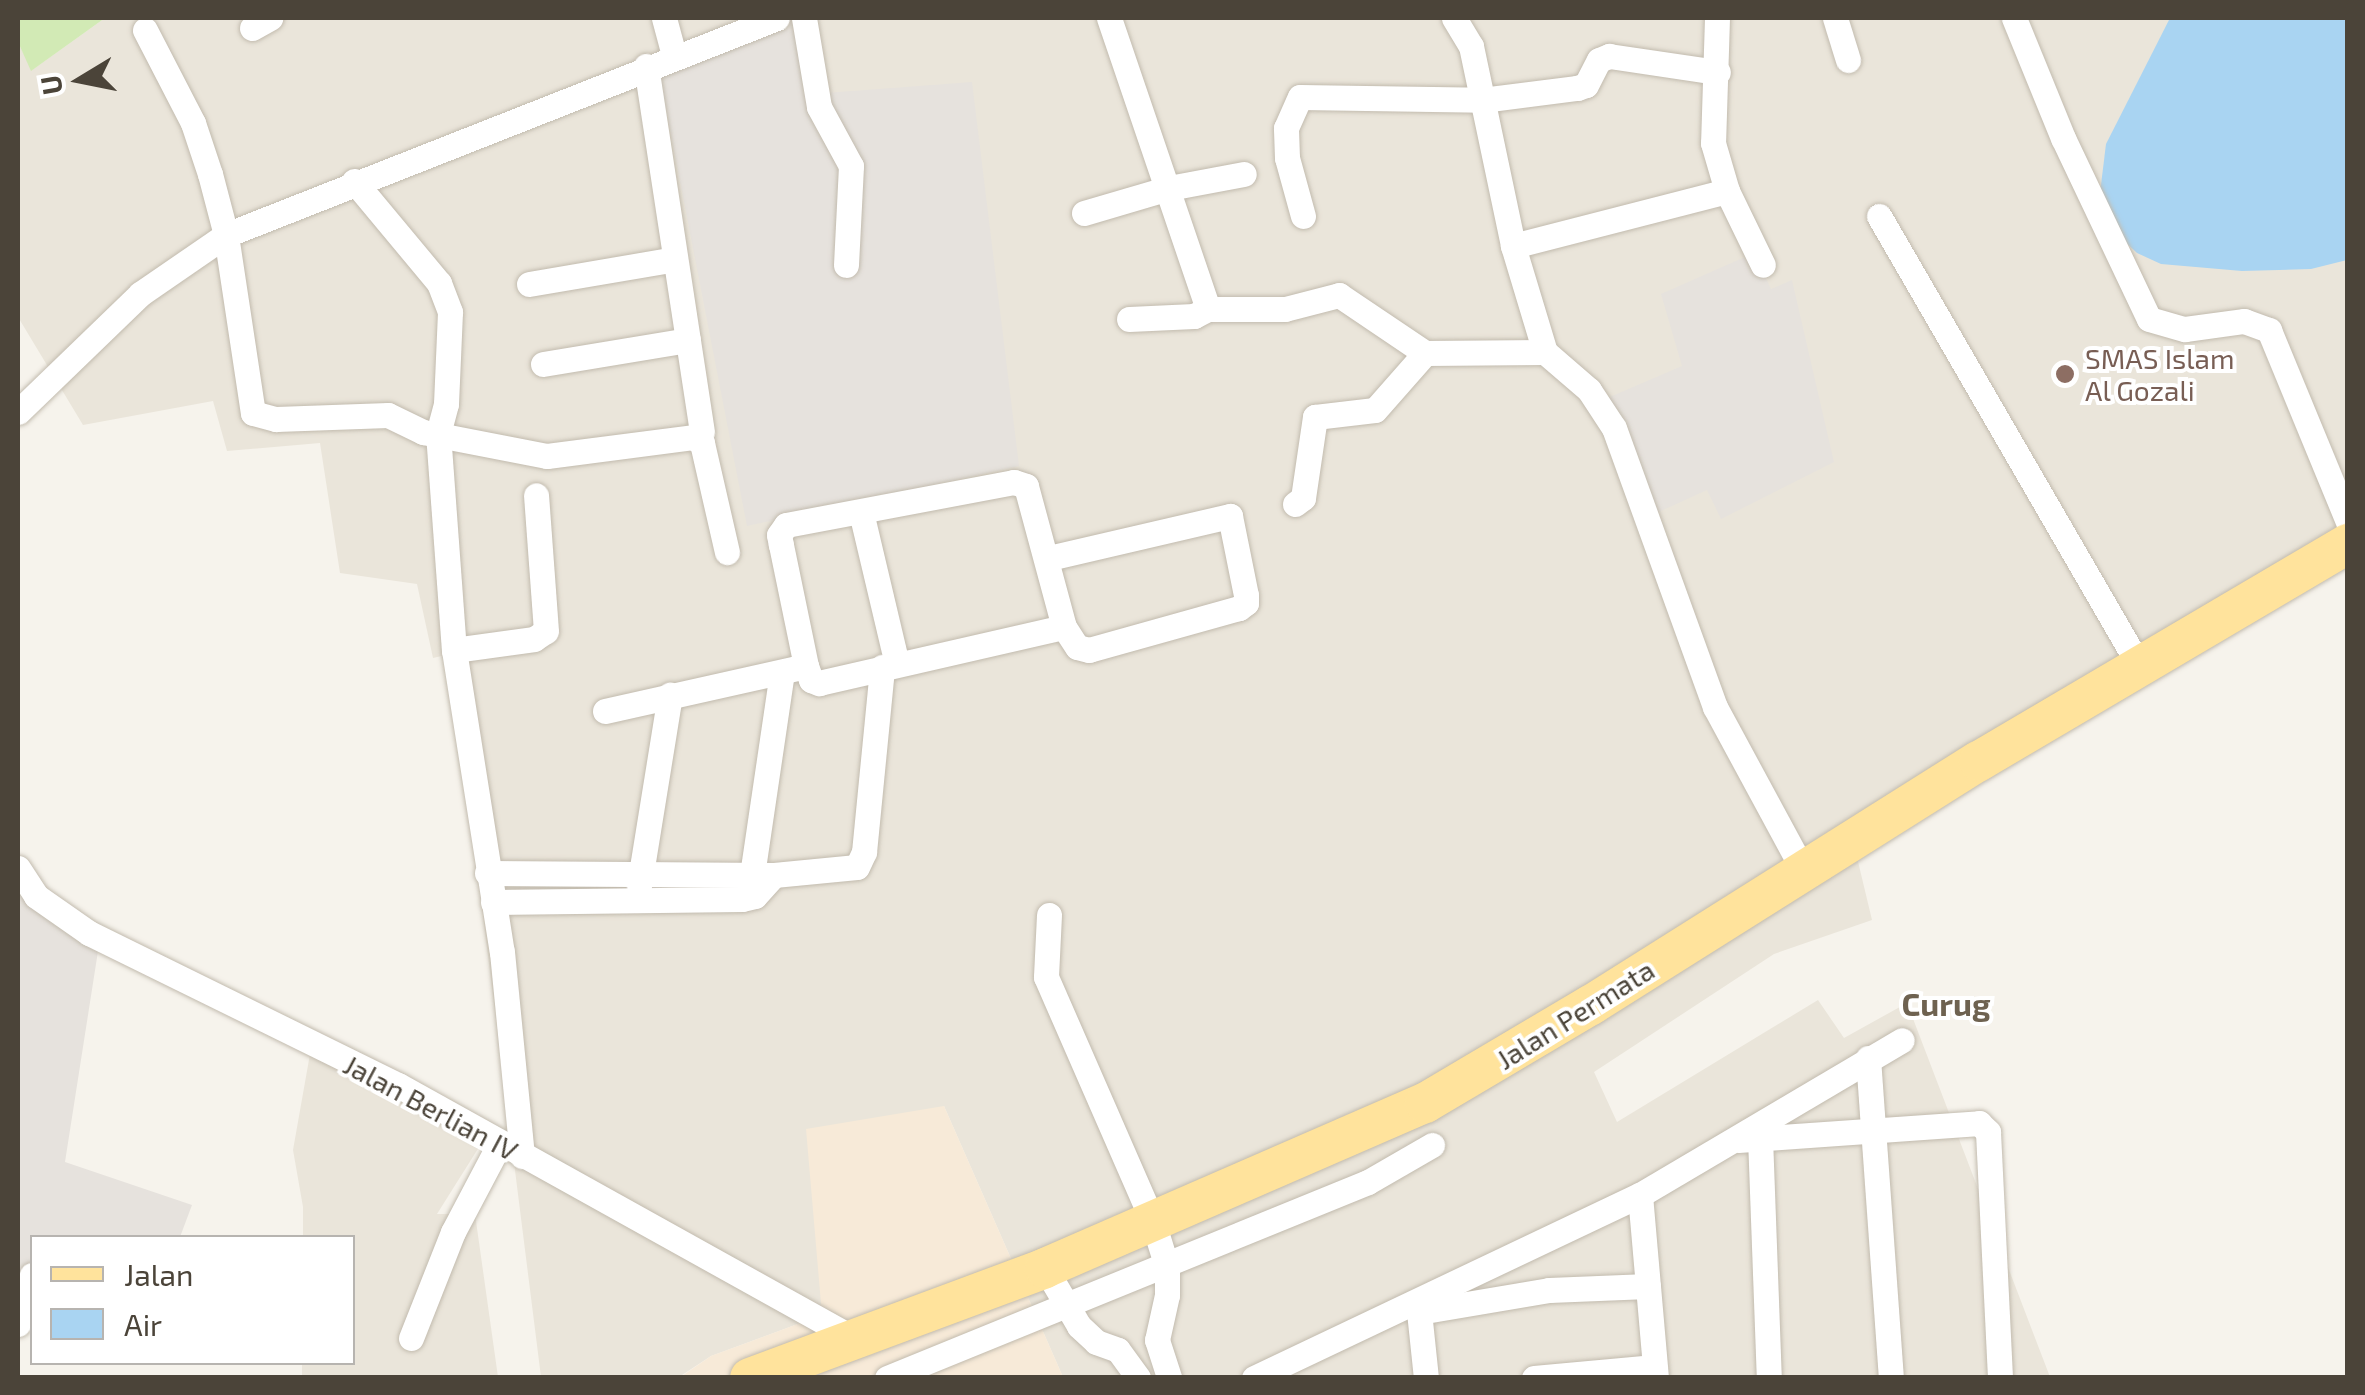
<!DOCTYPE html>
<style>
body{margin:0}
#map{position:relative;width:2365px;height:1395px;overflow:hidden;background:#f6f3ec;font-family:"Exo 2",sans-serif}
div>[style]{position:absolute}
[style*='--x']{left:calc(var(--x)*1px);top:calc(var(--y)*1px);width:calc(var(--w)*1px);rotate:calc(var(--a)*1deg)}
.residential>*{inset:0;background:#eae5da}
.commercial>*{inset:0;background:#f7ead8}
.industrial>*{inset:0;background:#e6e2dd}
.green>*{inset:0;background:#d2eab5}
.water>*{inset:0;background:#a9d4f2}
.roads{filter:drop-shadow(0 0 2px #c2bbae) drop-shadow(0 0 2px #c2bbae)}
.minor>*{height:25px;margin:-12.5px;padding:0 12.5px;transform-origin:12.5px;border-radius:12.5px;background:#fff}
.primary>*{height:40px;margin:-20px;padding:0 20px;transform-origin:20px;border-radius:20px;background:#ffe39c}
.dots>*{width:28px;height:28px;translate:-50% -50%;box-sizing:border-box;border:5px solid #fff;border-radius:50%}
span{translate:-50% -50%;white-space:nowrap;text-align:center;line-height:1.15;-webkit-text-stroke:8px #fff;paint-order:stroke}
.education-label{font-size:28px;color:#785e54}
.left{translate:0 -50%;text-align:left}
.street-label{font-size:28px;color:#4b4439}
.quarter-label{font-size:32px;color:#6e6250;font-weight:700}
.frame{position:absolute;inset:0;border:20px solid #4b4439;pointer-events:none}
.legend{position:absolute;left:30px;top:1235px;width:325px;height:130px;box-sizing:border-box;background:#fff;border:2px solid #b7b4b0;margin:0;padding:12px 18px;list-style:none;font-size:30px;color:#4b4439}
.legend li{display:flex;align-items:center;gap:20px;height:50px}
.legend b{width:50px;border:2px solid #b7b4b0}
.north{position:absolute;left:30px;top:30px;width:100px;height:100px;-webkit-text-stroke:8px #fff;paint-order:stroke;rotate:260deg;font-size:28px;font-weight:700;line-height:40px;text-align:center;color:#4b4439}
.north::after{content:'';display:block;margin:auto;width:35px;height:45px;background:#4b4439;clip-path:polygon(50% 0,100% 100%,50% 72%,0 100%)}
</style>
<div id="map">
<div class="residential">
<i style="clip-path:polygon(105px 18px,2347px 18px,2347px 558px,1855px 849px,1872px 920px,1774px 954px,1594px 1072px,1617px 1122px,1818px 1000px,1844px 1038px,1907px 1003px,2050px 1377px,1063px 1377px,944px 1106px,822px 1315px,711px 1356px,679px 1377px,541px 1377px,450px 654px,433px 658px,417px 584px,340px 573px,320px 443px,227px 451px,213px 401px,83px 425px,18px 317px,18px 42px,32px 70px)"></i>
<i style="clip-path:polygon(313px 1037px,481px 1144px,437px 1214px,475px 1214px,498px 1377px,302px 1377px,302px 1363px,352px 1362px,352px 1238px,303px 1237px,303px 1207px,293px 1150px)"></i>
</div>
<div class="commercial">
<i style="clip-path:polygon(944px 1106px,1063px 1377px,679px 1378px,711px 1356px,822px 1315px,806px 1129px)"></i>
</div>
<div class="industrial">
<i style="clip-path:polygon(788px 18px,794px 18px,812px 94px,972px 82px,1019px 466px,747px 526px,657px 63px)"></i>
<i style="clip-path:polygon(1754px 253px,1771px 289px,1792px 280px,1834px 462px,1721px 519px,1707px 490px,1639px 521px,1596px 403px,1682px 366px,1661px 294px)"></i>
<i style="clip-path:polygon(18px 861px,44px 897px,101px 932px,65px 1162px,192px 1205px,180px 1237px,32px 1238px,32px 1299px,18px 1299px)"></i>
</div>
<div class="green">
<i style="clip-path:polygon(18px 18px,105px 18px,31px 71px,18px 42px)"></i>
</div>
<div class="water">
<i style="clip-path:polygon(2170px 18px,2347px 18px,2347px 260px,2311px 269px,2242px 271px,2161px 264px,2137px 253px,2122px 239px,2100px 193px,2106px 144px)"></i>
</div>
<div class="roads">
<div class="minor">
<i style="--x:664;--y:18;--w:38;--a:75"></i>
<i style="--x:804;--y:18;--w:90;--a:80.4"></i>
<i style="--x:819;--y:107;--w:67;--a:61.5"></i>
<i style="--x:851;--y:166;--w:99;--a:92.9"></i>
<i style="--x:1109;--y:18;--w:307;--a:71.2"></i>
<i style="--x:1454;--y:18;--w:33;--a:59"></i>
<i style="--x:1471;--y:46;--w:204;--a:78.1"></i>
<i style="--x:1513;--y:246;--w:111;--a:73.2"></i>
<i style="--x:1545;--y:352;--w:58;--a:40.8"></i>
<i style="--x:1589;--y:390;--w:45;--a:56.7"></i>
<i style="--x:1614;--y:428;--w:297;--a:70.1"></i>
<i style="--x:1715;--y:707;--w:185;--a:61.6"></i>
<i style="--x:1717;--y:18;--w:125;--a:91.8"></i>
<i style="--x:1713;--y:143;--w:50;--a:73.7"></i>
<i style="--x:1727;--y:191;--w:82;--a:64.1"></i>
<i style="--x:1835;--y:18;--w:44;--a:72.8"></i>
<i style="--x:2014;--y:18;--w:130;--a:67.8"></i>
<i style="--x:2063;--y:138;--w:200;--a:64.6"></i>
<i style="--x:2149;--y:319;--w:37;--a:16"></i>
<i style="--x:2185;--y:329;--w:60;--a:-7.7"></i>
<i style="--x:2244;--y:321;--w:27;--a:20"></i>
<i style="--x:2269;--y:330;--w:208;--a:67.6"></i>
<i style="--x:252;--y:28;--w:21;--a:-29"></i>
<i style="--x:145;--y:30;--w:105;--a:62.7"></i>
<i style="--x:193;--y:123;--w:54;--a:71.6"></i>
<i style="--x:210;--y:174;--w:63;--a:75.3"></i>
<i style="--x:226;--y:235;--w:180;--a:81.4"></i>
<i style="--x:253;--y:413;--w:24;--a:15"></i>
<i style="--x:276;--y:419;--w:112;--a:-2"></i>
<i style="--x:388;--y:415;--w:39;--a:26"></i>
<i style="--x:423;--y:432;--w:126;--a:11"></i>
<i style="--x:547;--y:456;--w:147;--a:-7.4"></i>
<i style="--x:693;--y:437;--w:11;--a:34"></i>
<i style="--x:702;--y:443;--w:112;--a:77.1"></i>
<i style="--x:646;--y:66;--w:370;--a:81.3"></i>
<i style="--x:354;--y:181;--w:133;--a:50.2"></i>
<i style="--x:439;--y:283;--w:31;--a:69"></i>
<i style="--x:450;--y:312;--w:92;--a:92.5"></i>
<i style="--x:446;--y:404;--w:30;--a:105"></i>
<i style="--x:438;--y:433;--w:218;--a:85.8"></i>
<i style="--x:454;--y:650;--w:306;--a:81"></i>
<i style="--x:502;--y:952;--w:205;--a:84.4"></i>
<i style="--x:1084;--y:213;--w:89;--a:-16.4"></i>
<i style="--x:1169;--y:188;--w:76;--a:-10.6"></i>
<i style="--x:1303;--y:216;--w:60;--a:-105.4"></i>
<i style="--x:1287;--y:158;--w:30;--a:-92"></i>
<i style="--x:1286;--y:128;--w:34;--a:-66"></i>
<i style="--x:1300;--y:97;--w:182;--a:0.9"></i>
<i style="--x:1482;--y:100;--w:96;--a:-7.2"></i>
<i style="--x:1577;--y:88;--w:9;--a:-18"></i>
<i style="--x:1586;--y:85;--w:28;--a:-63"></i>
<i style="--x:1599;--y:60;--w:11;--a:-22"></i>
<i style="--x:1609;--y:56;--w:110;--a:8.4"></i>
<i style="--x:1879;--y:216;--w:519;--a:59.93"></i>
<i style="--x:1513;--y:246;--w:221;--a:-14.4"></i>
<i style="--x:529;--y:284;--w:148;--a:-9.7"></i>
<i style="--x:1129;--y:319;--w:65;--a:-2.6"></i>
<i style="--x:1194;--y:316;--w:16;--a:-27"></i>
<i style="--x:1208;--y:309;--w:77;--a:0"></i>
<i style="--x:1285;--y:309;--w:56;--a:-14.5"></i>
<i style="--x:1339;--y:295;--w:104;--a:34"></i>
<i style="--x:1425;--y:353;--w:120;--a:-0.5"></i>
<i style="--x:543;--y:364;--w:147;--a:-9.4"></i>
<i style="--x:18;--y:412;--w:170;--a:-44"></i>
<i style="--x:140;--y:294;--w:104;--a:-34.5"></i>
<i style="--x:226;--y:235;--w:592;--a:-21.5"></i>
<i style="--x:1295;--y:504;--w:10;--a:-37"></i>
<i style="--x:1303;--y:498;--w:82;--a:-81.6"></i>
<i style="--x:1315;--y:417;--w:60;--a:-6.7"></i>
<i style="--x:1375;--y:410;--w:76;--a:-48.7"></i>
<i style="--x:861;--y:512;--w:156;--a:76.7"></i>
<i style="--x:1049;--y:558;--w:186;--a:-13.1"></i>
<i style="--x:1230;--y:516;--w:81;--a:78.6"></i>
<i style="--x:1246;--y:595;--w:8;--a:90"></i>
<i style="--x:1246;--y:603;--w:9;--a:144"></i>
<i style="--x:1239;--y:608;--w:156;--a:164.4"></i>
<i style="--x:1089;--y:650;--w:12;--a:-166"></i>
<i style="--x:1077;--y:647;--w:24;--a:-123"></i>
<i style="--x:454;--y:650;--w:81;--a:-7.8"></i>
<i style="--x:534;--y:639;--w:14;--a:-34"></i>
<i style="--x:546;--y:631;--w:136;--a:-94.2"></i>
<i style="--x:605;--y:711;--w:206;--a:-12.6"></i>
<i style="--x:806;--y:666;--w:15;--a:70"></i>
<i style="--x:811;--y:680;--w:9;--a:21"></i>
<i style="--x:819;--y:683;--w:251;--a:-12.9"></i>
<i style="--x:1064;--y:627;--w:146;--a:-105.1"></i>
<i style="--x:1026;--y:486;--w:13;--a:-162"></i>
<i style="--x:1014;--y:482;--w:232;--a:169.3"></i>
<i style="--x:786;--y:525;--w:12;--a:125"></i>
<i style="--x:779;--y:535;--w:10;--a:79"></i>
<i style="--x:781;--y:545;--w:124;--a:78.3"></i>
<i style="--x:18;--y:868;--w:33;--a:57"></i>
<i style="--x:36;--y:896;--w:65;--a:34.9"></i>
<i style="--x:89;--y:933;--w:344;--a:26.2"></i>
<i style="--x:398;--y:1085;--w:521;--a:29.08"></i>
<i style="--x:487;--y:873;--w:287;--a:0.4"></i>
<i style="--x:774;--y:875;--w:83;--a:-5.5"></i>
<i style="--x:857;--y:867;--w:17;--a:-65"></i>
<i style="--x:864;--y:852;--w:186;--a:-84.4"></i>
<i style="--x:752;--y:875;--w:204;--a:-81.6"></i>
<i style="--x:639;--y:886;--w:194;--a:-80.8"></i>
<i style="--x:493;--y:902;--w:249;--a:-0.7"></i>
<i style="--x:742;--y:899;--w:13;--a:-13"></i>
<i style="--x:755;--y:896;--w:28;--a:-48"></i>
<i style="--x:1049;--y:915;--w:62;--a:92.8"></i>
<i style="--x:1046;--y:977;--w:267;--a:66.4"></i>
<i style="--x:1153;--y:1222;--w:47;--a:72.7"></i>
<i style="--x:1167;--y:1267;--w:28;--a:90"></i>
<i style="--x:1167;--y:1295;--w:46;--a:102.5"></i>
<i style="--x:1157;--y:1340;--w:40;--a:72"></i>
<i style="--x:1868;--y:1058;--w:321;--a:85.9"></i>
<i style="--x:1760;--y:1137;--w:241;--a:87.9"></i>
<i style="--x:1738;--y:1140;--w:242;--a:-4"></i>
<i style="--x:1979;--y:1123;--w:13;--a:45"></i>
<i style="--x:1988;--y:1132;--w:246;--a:87.2"></i>
<i style="--x:1640;--y:1195;--w:184;--a:85"></i>
<i style="--x:1045;--y:1268;--w:67;--a:59.6"></i>
<i style="--x:1079;--y:1326;--w:23;--a:43"></i>
<i style="--x:1096;--y:1342;--w:23;--a:20"></i>
<i style="--x:1118;--y:1350;--w:34;--a:54"></i>
<i style="--x:1418;--y:1302;--w:76;--a:84"></i>
<i style="--x:1419;--y:1312;--w:132;--a:-9.6"></i>
<i style="--x:1549;--y:1290;--w:99;--a:-2.3"></i>
<i style="--x:18;--y:1324;--w:51;--a:-74.1"></i>
<i style="--x:411;--y:1338;--w:114;--a:-68.4"></i>
<i style="--x:453;--y:1232;--w:101;--a:-62.2"></i>
<i style="--x:887;--y:1378;--w:519;--a:-22.17"></i>
<i style="--x:1368;--y:1182;--w:74;--a:-30"></i>
<i style="--x:1254;--y:1378;--w:427;--a:-25.4"></i>
<i style="--x:1640;--y:1195;--w:304;--a:-30.6"></i>
<i style="--x:1534;--y:1378;--w:121;--a:-5.2"></i>
</div>
<div class="primary">
<i style="--x:750;--y:1378;--w:315;--a:-20.4"></i>
<i style="--x:1045;--y:1268;--w:414;--a:-23.5"></i>
<i style="--x:1425;--y:1103;--w:193;--a:-30.6"></i>
<i style="--x:1591;--y:1005;--w:458;--a:-32.2"></i>
<i style="--x:1979;--y:761;--w:428;--a:-30.5"></i>
</div>
</div>
<div class="dots">
<i style="left:2065px;top:374px;background:#8d6e63"></i>
</div>
<div class="education-label">
<span class="left" style="left:2085px;top:374px">SMAS Islam<br>Al Gozali</span>
</div>
<div class="street-label">
<span style="left:1575px;top:1014px;rotate:-32deg">Jalan Permata</span>
<span style="left:431px;top:1107px;rotate:28deg">Jalan Berlian IV</span>
</div>
<div class="quarter-label">
<span style="left:1946px;top:1003px">Curug</span>
</div>
<div class="frame"></div>
<ul class="legend">
<li><b style="height:12px;background:#ffe39c"></b>Jalan</li>
<li><b style="height:28px;background:#a9d4f2"></b>Air</li>
</ul>
<div class="north">U</div>
</div>
